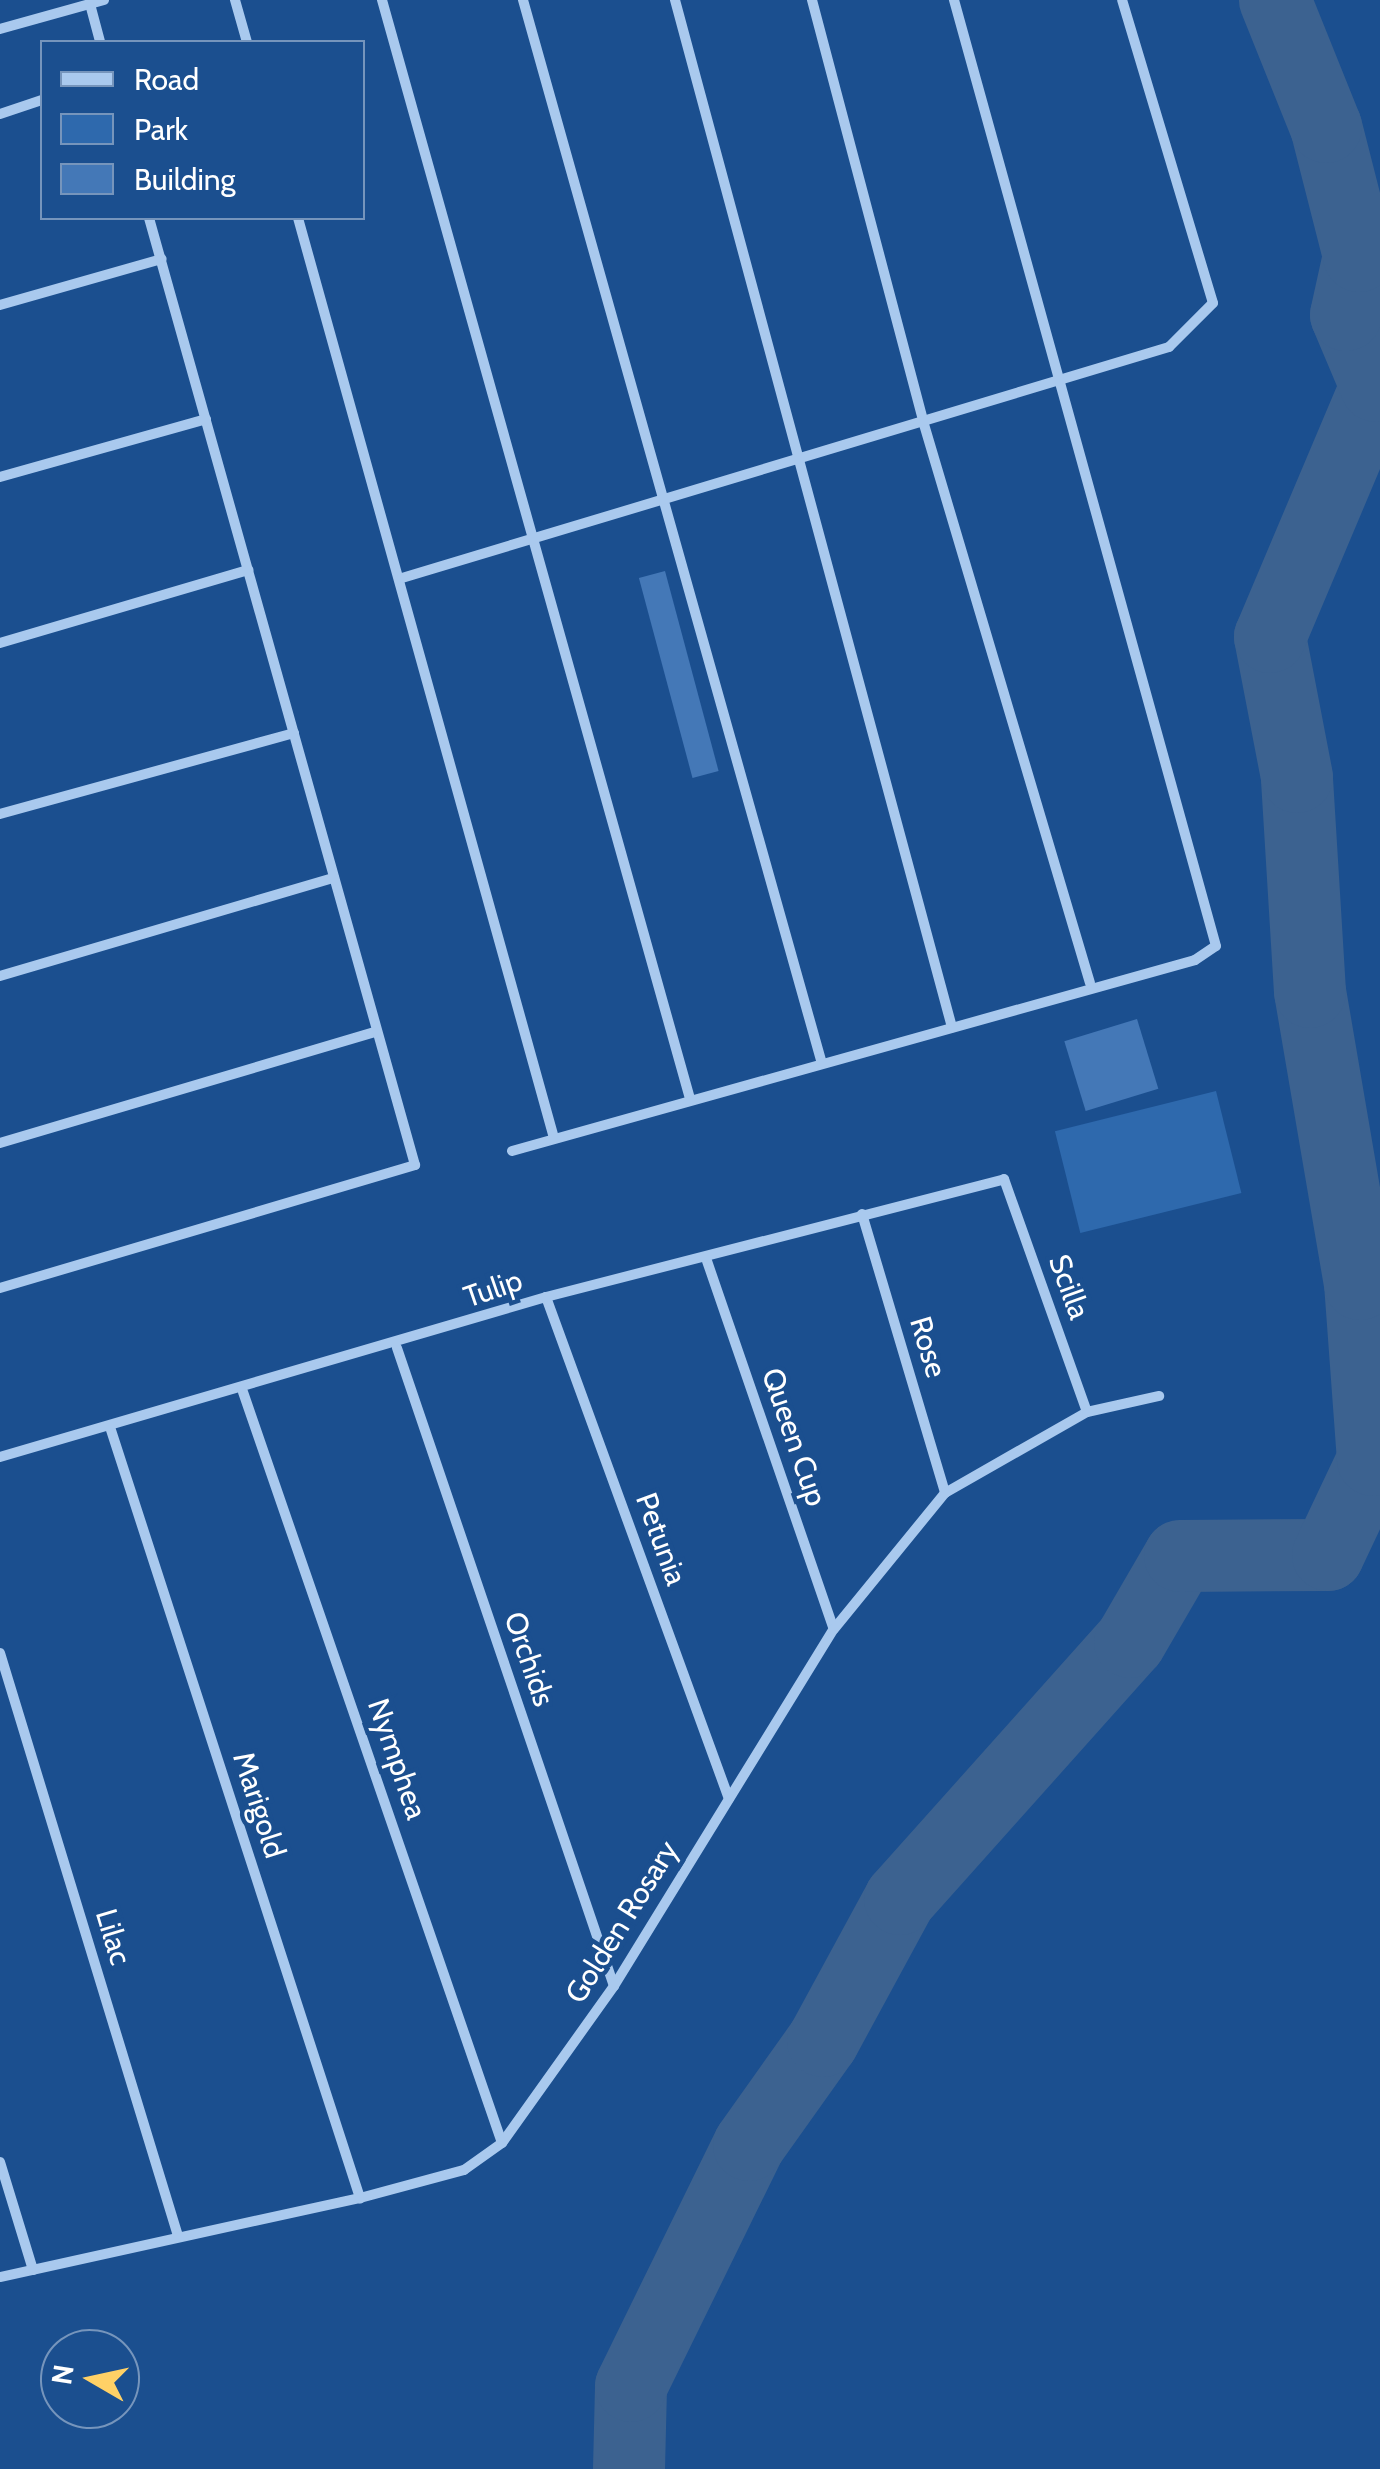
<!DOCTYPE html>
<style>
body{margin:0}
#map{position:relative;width:1380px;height:2469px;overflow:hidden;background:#1b4f8f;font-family:Cabin,sans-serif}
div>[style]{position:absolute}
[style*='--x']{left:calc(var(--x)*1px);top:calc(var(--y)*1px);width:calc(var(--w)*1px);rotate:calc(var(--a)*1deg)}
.green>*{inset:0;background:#2e69ad;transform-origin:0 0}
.river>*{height:72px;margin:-36px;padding:0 36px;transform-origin:36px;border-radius:36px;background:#3c6290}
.building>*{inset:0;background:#4478b7;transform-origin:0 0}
.minor>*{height:10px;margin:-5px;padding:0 5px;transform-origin:5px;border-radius:5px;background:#a9c9ee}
span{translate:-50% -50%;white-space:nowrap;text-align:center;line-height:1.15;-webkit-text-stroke:9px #1b4f8f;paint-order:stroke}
.street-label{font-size:30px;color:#fff}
.legend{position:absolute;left:40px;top:40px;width:325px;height:180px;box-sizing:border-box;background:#1b4f8f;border:2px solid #7695bc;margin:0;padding:12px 18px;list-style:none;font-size:30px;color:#fff}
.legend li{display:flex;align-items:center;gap:20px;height:50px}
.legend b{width:50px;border:2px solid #7695bc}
.north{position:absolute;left:40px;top:2329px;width:100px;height:100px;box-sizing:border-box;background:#1b4f8f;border:2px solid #7695bc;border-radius:50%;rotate:279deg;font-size:28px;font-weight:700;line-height:40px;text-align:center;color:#fff}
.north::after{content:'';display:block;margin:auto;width:35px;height:45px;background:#ffd166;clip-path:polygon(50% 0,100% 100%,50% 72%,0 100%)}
</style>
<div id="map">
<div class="green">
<i style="left:1216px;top:1091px;width:105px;height:166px;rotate:76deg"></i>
</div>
<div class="river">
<i style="--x:629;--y:2469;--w:83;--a:-88.6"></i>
<i style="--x:631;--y:2386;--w:268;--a:-63.9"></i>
<i style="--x:749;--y:2145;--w:128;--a:-54.6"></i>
<i style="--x:823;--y:2041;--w:162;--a:-61.5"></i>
<i style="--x:900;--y:1899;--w:345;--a:-48.2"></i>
<i style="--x:1130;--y:1642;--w:99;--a:-59.8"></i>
<i style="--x:1180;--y:1556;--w:148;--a:-0.4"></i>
<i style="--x:1328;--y:1555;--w:105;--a:-64.7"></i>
<i style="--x:1373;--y:1460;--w:176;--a:-94.2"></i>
<i style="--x:1360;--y:1284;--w:296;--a:-99.7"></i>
<i style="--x:1310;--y:992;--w:215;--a:-93.5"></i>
<i style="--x:1297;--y:777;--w:143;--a:-100.9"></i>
<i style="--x:1270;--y:637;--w:272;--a:-67.1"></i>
<i style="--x:1376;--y:386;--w:77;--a:-112.9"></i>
<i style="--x:1346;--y:315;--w:60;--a:-77.6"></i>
<i style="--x:1359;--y:256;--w:133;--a:-104.3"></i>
<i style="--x:1326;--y:127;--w:137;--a:-111.9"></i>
</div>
<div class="building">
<i style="left:665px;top:571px;width:207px;height:27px;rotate:75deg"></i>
<i style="left:1137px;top:1019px;width:73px;height:76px;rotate:73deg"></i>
</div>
<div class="minor">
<i style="--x:235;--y:0;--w:44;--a:74.1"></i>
<i style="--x:382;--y:0;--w:1141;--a:74.34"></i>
<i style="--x:523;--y:0;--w:1101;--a:74.3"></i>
<i style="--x:675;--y:0;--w:1064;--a:74.91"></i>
<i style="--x:812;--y:0;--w:435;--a:75.2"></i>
<i style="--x:923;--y:421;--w:586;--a:73.45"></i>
<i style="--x:90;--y:4;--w:39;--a:75"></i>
<i style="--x:0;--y:29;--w:108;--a:-15.6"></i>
<i style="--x:0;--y:114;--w:44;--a:-18.4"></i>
<i style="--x:298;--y:218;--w:955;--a:74.45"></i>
<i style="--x:0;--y:305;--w:168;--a:-15.9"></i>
<i style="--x:0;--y:477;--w:214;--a:-15.7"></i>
<i style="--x:402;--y:578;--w:801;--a:-16.76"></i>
<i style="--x:1169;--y:347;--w:62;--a:-45"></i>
<i style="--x:1213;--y:303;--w:316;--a:-106.7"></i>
<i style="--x:0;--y:643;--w:259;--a:-16.4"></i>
<i style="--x:0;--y:814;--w:305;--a:-15.4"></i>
<i style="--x:0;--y:976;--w:348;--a:-16.4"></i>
<i style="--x:0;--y:1143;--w:393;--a:-16.5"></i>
<i style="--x:512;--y:1151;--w:709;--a:-15.62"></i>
<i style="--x:1195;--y:960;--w:25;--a:-34"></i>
<i style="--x:1216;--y:946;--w:982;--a:-105.48"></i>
<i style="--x:862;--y:1214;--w:291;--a:73.4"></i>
<i style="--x:707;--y:1261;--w:389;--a:71"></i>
<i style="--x:0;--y:1288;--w:433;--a:-16.5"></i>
<i style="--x:415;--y:1165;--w:984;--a:-105.69"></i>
<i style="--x:546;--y:1297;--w:534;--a:69.97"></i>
<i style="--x:397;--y:1348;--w:674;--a:71.22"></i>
<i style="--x:243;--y:1392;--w:794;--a:70.97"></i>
<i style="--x:110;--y:1427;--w:811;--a:72.03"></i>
<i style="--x:0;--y:1457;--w:569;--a:-16.33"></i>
<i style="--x:546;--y:1297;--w:473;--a:-14.4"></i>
<i style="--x:1004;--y:1179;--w:247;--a:70.4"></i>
<i style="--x:0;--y:1653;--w:610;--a:73.02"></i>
<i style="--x:0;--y:2162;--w:113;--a:73"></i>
<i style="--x:0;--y:2277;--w:369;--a:-12.4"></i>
<i style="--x:360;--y:2198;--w:108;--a:-15.1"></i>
<i style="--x:464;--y:2170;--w:47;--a:-35.4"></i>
<i style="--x:502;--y:2143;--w:193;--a:-54.5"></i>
<i style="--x:614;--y:1986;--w:419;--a:-58.4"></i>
<i style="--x:834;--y:1629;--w:176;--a:-50.8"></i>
<i style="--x:945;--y:1493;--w:163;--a:-29.7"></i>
<i style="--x:1087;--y:1412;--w:74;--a:-12.5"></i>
</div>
<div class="street-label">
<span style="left:1069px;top:1287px;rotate:70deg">Scilla</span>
<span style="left:493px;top:1289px;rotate:-19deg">Tulip</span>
<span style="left:928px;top:1347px;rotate:73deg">Rose</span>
<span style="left:794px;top:1437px;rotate:71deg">Queen Cup</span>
<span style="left:661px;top:1539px;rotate:70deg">Petunia</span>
<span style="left:529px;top:1659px;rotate:71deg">Orchids</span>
<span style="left:397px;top:1759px;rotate:71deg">Nymphea</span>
<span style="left:259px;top:1805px;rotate:72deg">Marigold</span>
<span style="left:622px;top:1922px;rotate:-58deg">Golden Rosary</span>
<span style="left:113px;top:1937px;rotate:73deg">Lilac</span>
</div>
<ul class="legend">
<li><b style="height:12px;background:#a9c9ee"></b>Road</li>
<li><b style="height:28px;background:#2e69ad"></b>Park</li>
<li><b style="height:28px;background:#4478b7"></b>Building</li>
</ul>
<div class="north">N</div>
</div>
